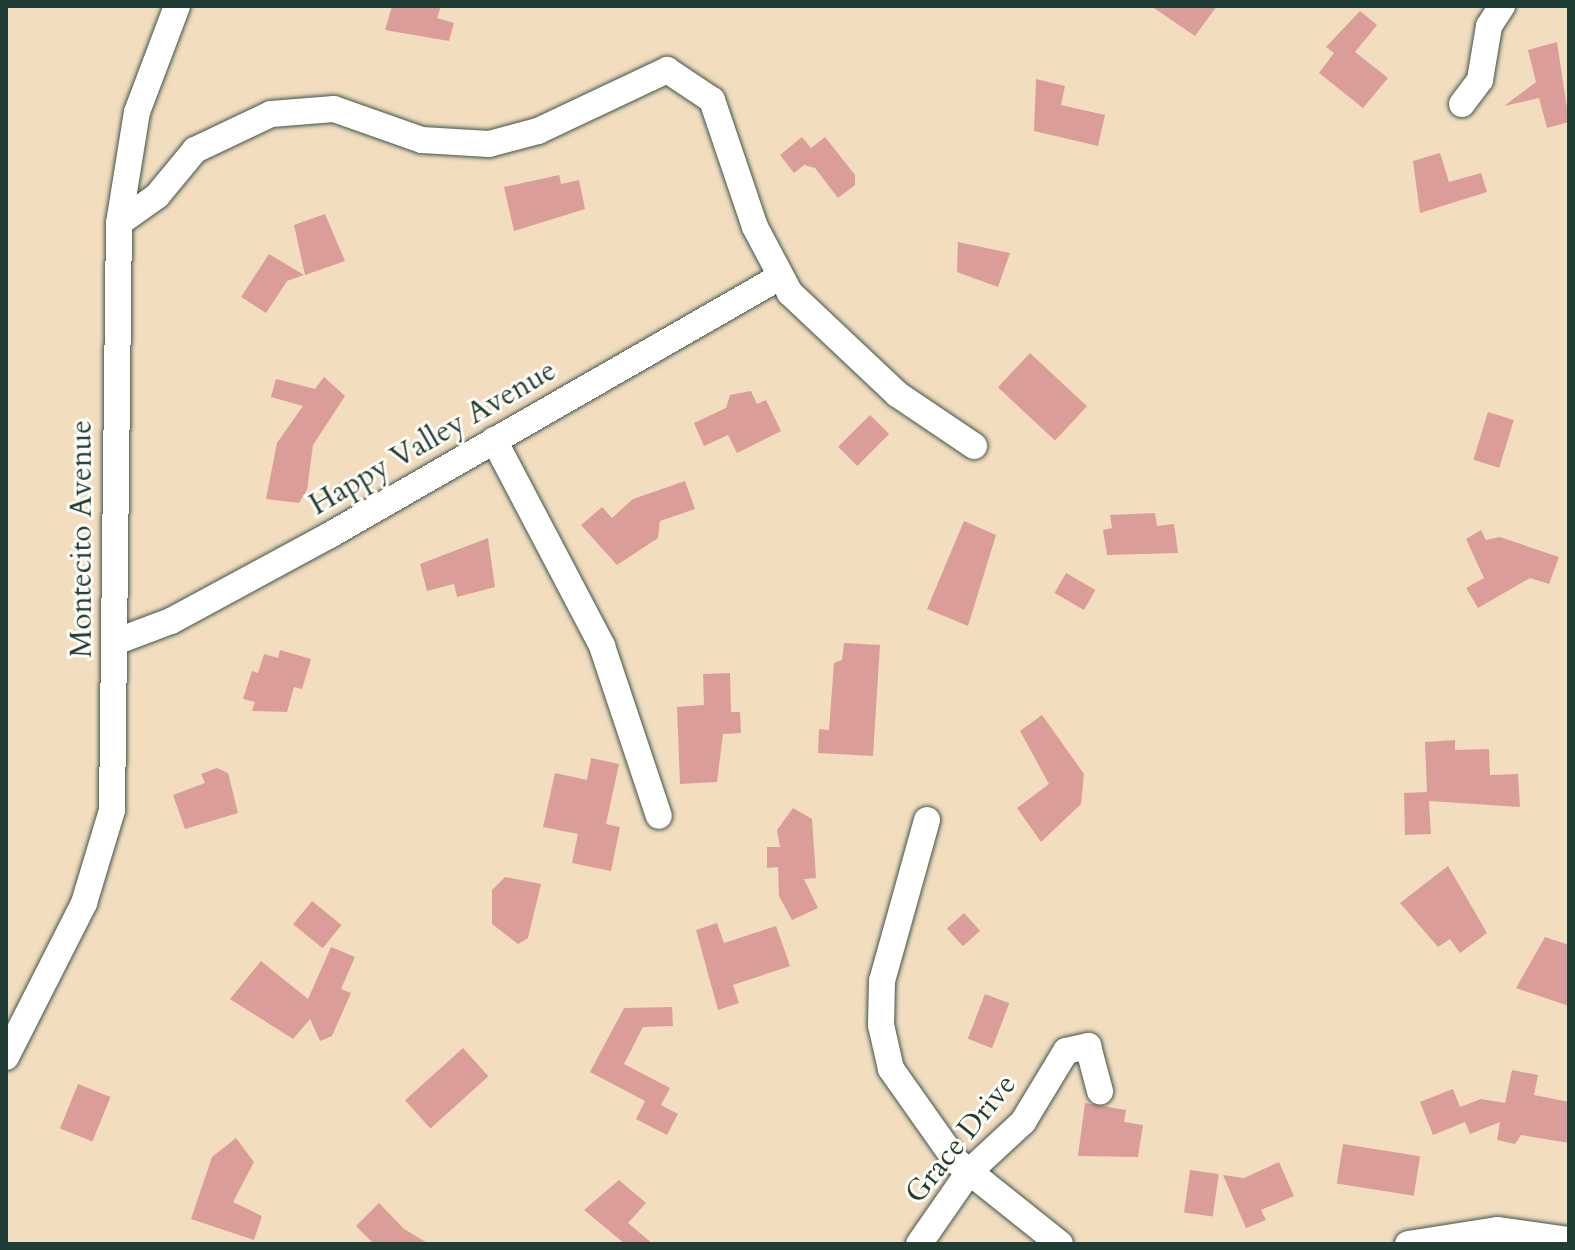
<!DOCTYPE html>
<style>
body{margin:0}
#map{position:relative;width:1575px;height:1250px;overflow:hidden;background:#f2ddbf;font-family:Cardo,serif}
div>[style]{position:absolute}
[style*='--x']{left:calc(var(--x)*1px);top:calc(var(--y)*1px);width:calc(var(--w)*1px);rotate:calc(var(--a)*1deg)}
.building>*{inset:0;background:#db9d9a;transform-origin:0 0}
.roads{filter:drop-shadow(0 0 2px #3f5549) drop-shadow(0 0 2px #3f5549)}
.street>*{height:26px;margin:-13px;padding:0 13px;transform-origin:13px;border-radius:13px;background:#fff}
span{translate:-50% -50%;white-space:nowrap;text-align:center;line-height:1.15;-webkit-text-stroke:6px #fdfcf7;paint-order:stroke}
.street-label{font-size:30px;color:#1f3d34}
.frame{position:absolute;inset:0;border:8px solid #1f3d34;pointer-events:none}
</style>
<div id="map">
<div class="building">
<i style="clip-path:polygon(392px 6px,441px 6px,437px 18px,454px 23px,449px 41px,385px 30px)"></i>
<i style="clip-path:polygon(1151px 6px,1217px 6px,1195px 36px)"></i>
<i style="clip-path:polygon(1360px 11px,1377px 25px,1355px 52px,1388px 78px,1363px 108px,1319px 73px,1334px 53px,1326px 47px)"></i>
<i style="clip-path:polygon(1557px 42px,1569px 122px,1547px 128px,1539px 98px,1504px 106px,1536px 82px,1528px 50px)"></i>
<i style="clip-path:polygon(1036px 79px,1065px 86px,1061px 105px,1105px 115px,1098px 146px,1034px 131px)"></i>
<i style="clip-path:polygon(802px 137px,811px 148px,825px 137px,855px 175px,855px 185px,838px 198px,815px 168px,804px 165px,794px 173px,780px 155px)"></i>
<i style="clip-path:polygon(1440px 153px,1449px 182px,1481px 173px,1487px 192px,1420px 213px,1413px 161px)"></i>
<i style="clip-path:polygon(559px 175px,561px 184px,579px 180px,585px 209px,514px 231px,504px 187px)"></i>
<i style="clip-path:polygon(325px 214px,345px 261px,305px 275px,294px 225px)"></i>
<i style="clip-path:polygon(958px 242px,1010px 253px,998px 287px,957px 272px)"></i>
<i style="clip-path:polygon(269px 254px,304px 275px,287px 281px,266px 313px,241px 297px)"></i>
<i style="left:1030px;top:353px;width:78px;height:47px;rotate:43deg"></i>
<i style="clip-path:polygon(324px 377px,345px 396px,313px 445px,307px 490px,299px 503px,266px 499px,277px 443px,303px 406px,271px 397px,276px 379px,315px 389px)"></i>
<i style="clip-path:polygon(751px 391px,757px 404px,766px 400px,781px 431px,737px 453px,728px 435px,704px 446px,694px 423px,726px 408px,730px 395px)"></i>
<i style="left:1488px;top:412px;width:27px;height:50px;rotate:17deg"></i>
<i style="left:870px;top:415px;width:27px;height:45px;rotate:45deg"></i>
<i style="clip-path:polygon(685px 481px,695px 509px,660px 521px,658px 538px,617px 565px,581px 525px,602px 507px,612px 518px,633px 499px)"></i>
<i style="clip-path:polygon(1155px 513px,1157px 526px,1174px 524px,1178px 553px,1107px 555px,1103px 530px,1112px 528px,1110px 515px)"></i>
<i style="clip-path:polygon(964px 521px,996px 535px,968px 626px,927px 609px)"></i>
<i style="clip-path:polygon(1481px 530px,1486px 540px,1500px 537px,1559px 557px,1549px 584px,1530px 578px,1478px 608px,1466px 588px,1484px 578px,1466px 539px)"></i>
<i style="clip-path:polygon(488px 538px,495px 587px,457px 597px,454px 584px,427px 591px,420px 564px)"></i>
<i style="left:1066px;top:573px;width:34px;height:23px;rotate:30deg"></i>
<i style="clip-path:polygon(844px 643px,880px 645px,873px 756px,818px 753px,819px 729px,829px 730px,834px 663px,842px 660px)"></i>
<i style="clip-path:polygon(280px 650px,311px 659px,302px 689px,294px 687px,287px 712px,252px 711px,255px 702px,243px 699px,252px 671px,258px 673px,264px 654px,278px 658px)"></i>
<i style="clip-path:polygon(730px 673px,731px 712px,740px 712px,741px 733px,723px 734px,717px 782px,680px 784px,677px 707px,704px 705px,703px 674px)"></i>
<i style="clip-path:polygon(1042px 715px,1084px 774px,1081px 804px,1041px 842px,1017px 808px,1049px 784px,1020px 731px)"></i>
<i style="clip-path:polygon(1455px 740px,1455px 750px,1489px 749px,1490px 775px,1518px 774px,1520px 807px,1429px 801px,1431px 834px,1405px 835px,1404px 793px,1427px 792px,1425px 742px)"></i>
<i style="clip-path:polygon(591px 758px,619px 764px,606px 824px,620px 827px,611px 871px,572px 863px,578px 834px,543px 827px,555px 773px,587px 780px)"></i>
<i style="clip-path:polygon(217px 768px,228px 773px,238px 813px,185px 829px,173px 795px,205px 783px,201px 774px)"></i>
<i style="clip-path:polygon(793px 808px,812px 819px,816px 878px,804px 879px,818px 908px,792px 920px,779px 896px,778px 867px,767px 868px,767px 847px,780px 847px,777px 830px)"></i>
<i style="clip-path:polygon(1448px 866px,1487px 933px,1460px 953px,1450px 939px,1438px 947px,1400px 903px)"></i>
<i style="clip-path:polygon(505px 877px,541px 884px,528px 938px,518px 944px,492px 924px,492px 890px)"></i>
<i style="left:312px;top:901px;width:38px;height:30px;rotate:39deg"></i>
<i style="left:964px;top:913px;width:24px;height:23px;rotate:48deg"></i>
<i style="clip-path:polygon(717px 923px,724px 943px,776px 926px,790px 966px,733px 985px,739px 1003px,718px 1010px,696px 930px)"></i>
<i style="clip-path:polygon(1545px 937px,1569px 945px,1569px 1006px,1516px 988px)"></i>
<i style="clip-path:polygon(331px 947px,355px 957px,341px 989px,351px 993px,332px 1036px,320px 1041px,310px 1019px,293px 1039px,230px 999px,261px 961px,308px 999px)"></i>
<i style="left:985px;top:994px;width:26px;height:48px;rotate:21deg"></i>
<i style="clip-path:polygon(672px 1007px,673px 1026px,643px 1027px,624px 1064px,670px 1088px,661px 1105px,678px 1114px,667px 1135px,636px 1119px,645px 1101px,590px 1072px,624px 1008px)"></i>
<i style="left:463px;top:1048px;width:38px;height:78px;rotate:48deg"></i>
<i style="clip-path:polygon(1512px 1070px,1538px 1075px,1534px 1095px,1569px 1102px,1569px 1143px,1521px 1135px,1515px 1144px,1497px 1140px,1500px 1122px,1470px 1134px,1465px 1122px,1433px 1135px,1420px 1102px,1453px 1089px,1460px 1107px,1481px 1099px,1505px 1103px)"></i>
<i style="left:78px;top:1084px;width:35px;height:48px;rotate:22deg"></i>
<i style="clip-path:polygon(1085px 1103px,1126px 1110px,1124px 1122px,1143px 1125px,1138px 1157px,1078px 1156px)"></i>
<i style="clip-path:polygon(236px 1138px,254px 1162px,233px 1202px,262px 1216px,254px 1240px,191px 1219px,212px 1157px)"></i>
<i style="left:1343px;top:1144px;width:78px;height:40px;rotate:9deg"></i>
<i style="clip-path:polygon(1279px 1162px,1294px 1196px,1261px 1210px,1266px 1220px,1246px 1228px,1223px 1175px,1244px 1178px)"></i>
<i style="left:1190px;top:1170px;width:29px;height:43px;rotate:8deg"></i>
<i style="clip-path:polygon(619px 1180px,646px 1203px,628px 1223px,653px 1244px,625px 1244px,584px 1210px)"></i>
<i style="clip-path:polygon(379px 1203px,404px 1229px,429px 1244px,374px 1244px,356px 1226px)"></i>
</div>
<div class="roads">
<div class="street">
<i style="--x:1462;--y:104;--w:30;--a:-53"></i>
<i style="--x:1480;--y:80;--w:55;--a:-80.5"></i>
<i style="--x:1489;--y:26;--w:24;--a:-57"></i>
<i style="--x:119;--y:223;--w:47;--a:-35.4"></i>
<i style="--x:157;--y:196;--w:60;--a:-50.4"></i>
<i style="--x:195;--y:150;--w:84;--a:-25.3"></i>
<i style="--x:271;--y:114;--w:63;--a:-4.5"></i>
<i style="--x:334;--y:109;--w:93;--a:19.4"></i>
<i style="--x:422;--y:140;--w:67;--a:3.4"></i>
<i style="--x:489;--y:144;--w:51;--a:-14.9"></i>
<i style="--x:538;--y:131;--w:143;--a:-25.3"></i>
<i style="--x:667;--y:70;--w:54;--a:33.7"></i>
<i style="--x:712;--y:100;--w:134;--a:71.3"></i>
<i style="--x:755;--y:227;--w:75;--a:62.1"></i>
<i style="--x:790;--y:293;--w:147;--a:43.3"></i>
<i style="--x:897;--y:394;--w:93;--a:34"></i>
<i style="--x:494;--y:440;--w:233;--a:62.3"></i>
<i style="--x:602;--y:646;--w:179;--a:71.5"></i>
<i style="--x:115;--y:642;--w:60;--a:-20.6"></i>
<i style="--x:171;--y:621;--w:181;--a:-28.4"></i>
<i style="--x:330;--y:535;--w:516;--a:-29.84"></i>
<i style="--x:927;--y:820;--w:167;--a:105.6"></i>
<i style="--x:882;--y:981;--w:44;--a:91.3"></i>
<i style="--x:881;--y:1025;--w:45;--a:77.2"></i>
<i style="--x:891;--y:1069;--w:113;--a:54.8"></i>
<i style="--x:956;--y:1161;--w:133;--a:38.6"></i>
<i style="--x:6;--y:1057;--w:173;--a:-63.1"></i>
<i style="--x:84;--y:903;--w:97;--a:-73.2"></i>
<i style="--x:112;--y:810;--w:587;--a:-89.32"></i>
<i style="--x:119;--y:223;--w:112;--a:-80.8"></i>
<i style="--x:137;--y:112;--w:113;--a:-69.3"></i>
<i style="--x:919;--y:1244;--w:88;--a:-55.2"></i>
<i style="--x:969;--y:1172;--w:74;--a:-42.8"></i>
<i style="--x:1023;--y:1122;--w:83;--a:-58.8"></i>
<i style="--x:1066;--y:1051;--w:23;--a:-13"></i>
<i style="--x:1088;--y:1046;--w:47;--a:75.1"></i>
<i style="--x:1408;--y:1244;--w:90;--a:-8.9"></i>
<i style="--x:1497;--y:1230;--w:73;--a:7.9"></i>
</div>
</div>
<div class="street-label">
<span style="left:433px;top:438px;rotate:-30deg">Happy Valley Avenue</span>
<span style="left:82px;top:539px;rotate:-90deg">Montecito Avenue</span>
<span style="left:961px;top:1139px;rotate:-51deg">Grace Drive</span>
</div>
<div class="frame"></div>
</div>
